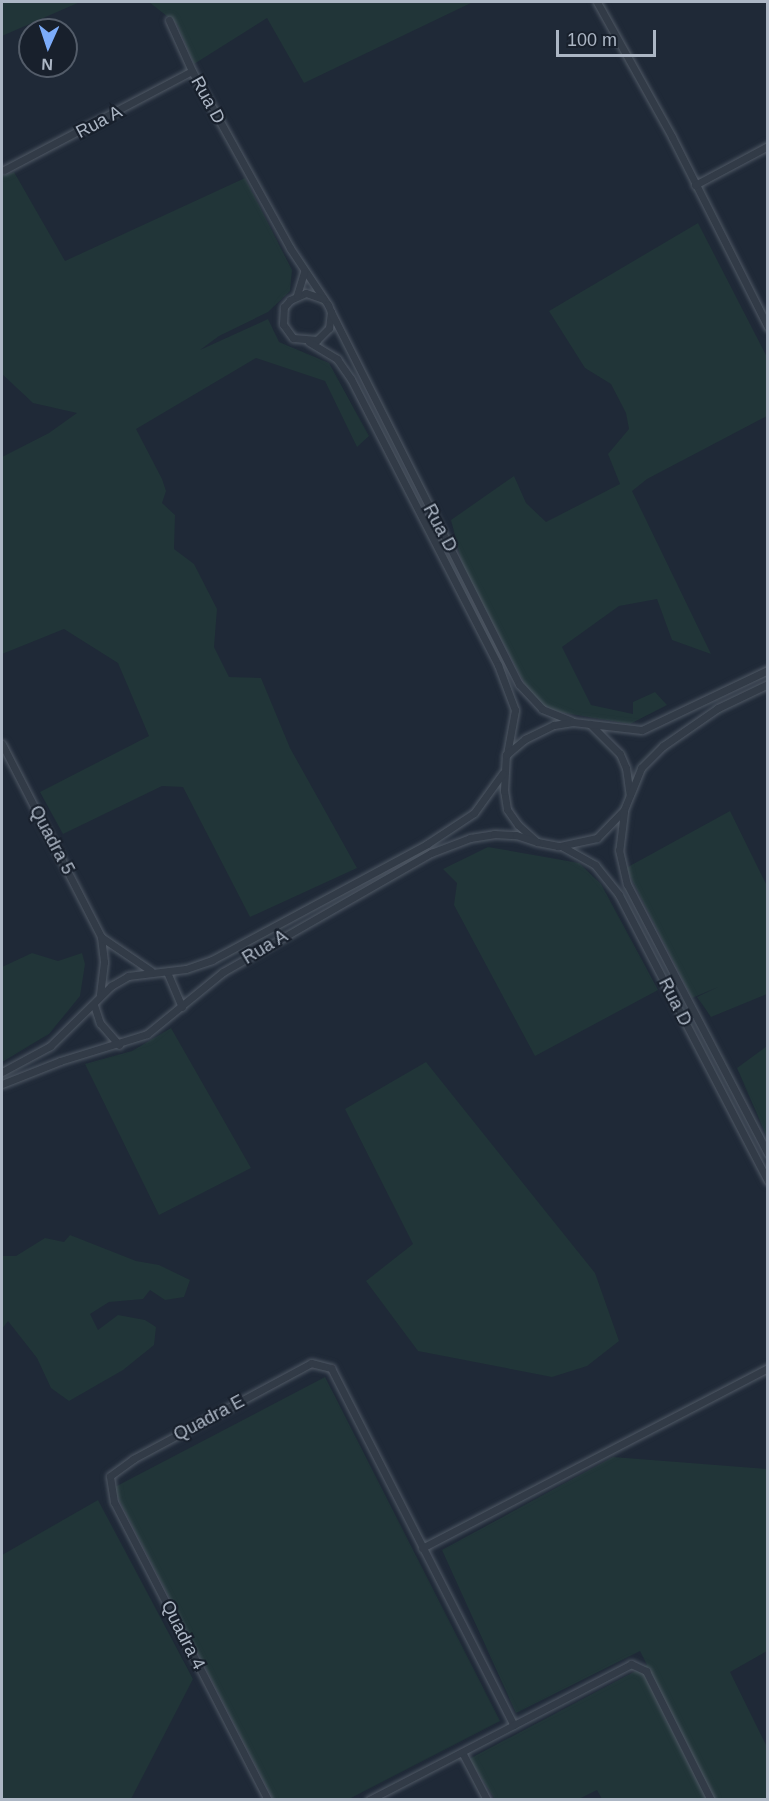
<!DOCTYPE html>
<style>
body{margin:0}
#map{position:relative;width:769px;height:1801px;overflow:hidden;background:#1f2937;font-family:Arial,sans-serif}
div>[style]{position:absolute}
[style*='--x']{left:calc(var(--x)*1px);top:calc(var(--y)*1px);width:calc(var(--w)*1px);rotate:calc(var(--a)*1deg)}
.green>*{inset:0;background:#213538}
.roads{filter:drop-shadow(0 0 2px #505965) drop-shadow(0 0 2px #505965)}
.minor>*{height:7px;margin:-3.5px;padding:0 3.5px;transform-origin:3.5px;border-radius:3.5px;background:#323b47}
span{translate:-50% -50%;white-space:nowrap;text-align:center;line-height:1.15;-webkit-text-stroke:4.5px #18202c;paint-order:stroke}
.street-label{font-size:18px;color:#acb6c4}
.frame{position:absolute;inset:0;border:3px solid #acb6c4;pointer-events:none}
.north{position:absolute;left:18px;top:18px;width:60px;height:60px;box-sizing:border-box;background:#18202c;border:2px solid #535c69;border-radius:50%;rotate:183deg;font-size:16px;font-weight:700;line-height:24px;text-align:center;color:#acb6c4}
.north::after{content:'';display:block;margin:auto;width:21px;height:27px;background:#7cacfa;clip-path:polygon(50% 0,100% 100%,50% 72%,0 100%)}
.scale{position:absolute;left:556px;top:30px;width:100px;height:27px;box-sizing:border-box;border:3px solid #acb6c4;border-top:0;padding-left:8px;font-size:18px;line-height:21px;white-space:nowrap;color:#acb6c4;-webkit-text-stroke:4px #18202c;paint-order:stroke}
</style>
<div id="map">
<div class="green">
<i style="clip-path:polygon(2px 2px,80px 2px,2px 36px)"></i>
<i style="clip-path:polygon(149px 2px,473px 2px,304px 83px,267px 18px,194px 64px,177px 24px)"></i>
<i style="clip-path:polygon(14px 172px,65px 261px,245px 178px,292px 270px,290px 291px,268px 312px,219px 336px,200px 350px,268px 319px,279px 342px,329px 363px,369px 436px,357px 447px,325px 381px,256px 358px,136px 429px,162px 479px,166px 491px,162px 503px,175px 515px,174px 549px,194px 564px,217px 609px,214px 647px,229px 677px,261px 678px,290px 748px,357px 868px,250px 917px,183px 787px,162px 786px,63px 834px,40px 792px,149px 736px,118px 663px,64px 629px,2px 654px,2px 457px,49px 433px,77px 413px,33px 403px,2px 374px,2px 176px)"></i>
<i style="clip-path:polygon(698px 223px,767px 357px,767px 416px,647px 479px,632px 491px,711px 654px,672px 640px,657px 599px,619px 606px,562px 647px,591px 705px,633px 714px,633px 702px,655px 692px,667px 705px,630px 724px,559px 712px,543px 706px,528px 690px,463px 567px,451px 520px,514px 476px,526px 503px,546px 522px,620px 484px,608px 454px,629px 429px,626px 413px,611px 384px,585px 368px,549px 311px)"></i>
<i style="clip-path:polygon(730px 811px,767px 886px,767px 994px,711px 1017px,697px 997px,718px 987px,692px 998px,626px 868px)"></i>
<i style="clip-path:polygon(488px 847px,579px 863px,601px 884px,658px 990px,535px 1056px,454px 905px,457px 883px,443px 869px)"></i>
<i style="clip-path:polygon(32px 953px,58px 961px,82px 953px,85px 964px,80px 996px,49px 1034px,2px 1062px,2px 967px)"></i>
<i style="clip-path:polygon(171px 1028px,251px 1168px,159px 1215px,85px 1064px,132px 1051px)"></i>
<i style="clip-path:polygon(767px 1046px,767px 1137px,737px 1068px)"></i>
<i style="clip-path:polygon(426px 1062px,595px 1273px,619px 1341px,587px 1366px,552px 1377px,418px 1351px,366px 1281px,413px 1244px,345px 1109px)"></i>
<i style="clip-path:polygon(70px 1235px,136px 1261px,159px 1265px,190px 1280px,184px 1297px,165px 1300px,150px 1290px,143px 1299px,109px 1302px,90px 1314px,98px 1330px,118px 1315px,145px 1320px,156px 1327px,154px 1345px,123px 1370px,69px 1401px,51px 1388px,37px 1358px,8px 1321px,2px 1329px,2px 1256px,16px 1256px,45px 1238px,64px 1242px)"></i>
<i style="clip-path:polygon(325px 1377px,500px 1721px,349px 1799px,273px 1799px,113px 1488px)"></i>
<i style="clip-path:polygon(613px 1457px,767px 1469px,767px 1651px,730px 1672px,767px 1747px,767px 1799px,602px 1799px,597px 1790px,579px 1799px,495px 1799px,469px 1759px,647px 1665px,640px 1651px,516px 1713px,442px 1550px)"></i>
<i style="clip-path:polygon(98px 1500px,193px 1679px,131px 1799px,2px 1799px,2px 1555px)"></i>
</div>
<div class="roads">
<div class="minor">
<i style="--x:597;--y:2;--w:154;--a:60.9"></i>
<i style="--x:672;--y:137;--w:213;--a:63.2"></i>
<i style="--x:169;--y:20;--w:56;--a:65.7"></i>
<i style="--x:192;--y:71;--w:202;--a:61"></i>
<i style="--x:290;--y:248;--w:69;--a:56.3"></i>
<i style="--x:328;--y:305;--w:8;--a:67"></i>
<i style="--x:331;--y:312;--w:16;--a:97"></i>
<i style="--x:329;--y:328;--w:17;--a:135"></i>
<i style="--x:317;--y:340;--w:24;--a:-175"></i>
<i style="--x:293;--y:338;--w:17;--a:-126"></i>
<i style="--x:283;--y:324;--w:17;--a:-87"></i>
<i style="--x:284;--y:307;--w:9;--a:-49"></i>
<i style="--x:290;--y:300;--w:17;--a:-24"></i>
<i style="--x:306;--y:293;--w:18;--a:19"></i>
<i style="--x:4;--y:170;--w:212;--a:-27.8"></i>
<i style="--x:695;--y:185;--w:83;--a:-28.1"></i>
<i style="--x:297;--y:295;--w:24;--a:-73"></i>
<i style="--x:331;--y:312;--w:417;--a:63.2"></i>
<i style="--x:519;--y:684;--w:34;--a:47"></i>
<i style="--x:542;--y:709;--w:31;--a:22"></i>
<i style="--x:309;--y:342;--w:33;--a:31"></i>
<i style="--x:337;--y:359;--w:24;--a:55"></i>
<i style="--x:351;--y:379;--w:322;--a:62.8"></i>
<i style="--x:498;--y:665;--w:48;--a:69.3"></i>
<i style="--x:515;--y:710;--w:45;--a:100.3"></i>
<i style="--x:590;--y:724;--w:42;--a:45"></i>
<i style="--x:620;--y:754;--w:15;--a:67"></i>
<i style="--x:626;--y:768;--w:27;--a:82"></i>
<i style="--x:630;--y:795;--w:16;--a:112"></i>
<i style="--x:624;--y:810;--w:39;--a:134"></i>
<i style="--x:597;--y:838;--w:40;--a:168"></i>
<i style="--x:558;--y:846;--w:21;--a:-169"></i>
<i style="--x:537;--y:842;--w:25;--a:-138"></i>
<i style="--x:518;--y:825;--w:19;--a:-125"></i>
<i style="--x:507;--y:809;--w:18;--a:-99"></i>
<i style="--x:504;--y:791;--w:36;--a:-87"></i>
<i style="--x:506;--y:755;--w:25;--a:-40"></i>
<i style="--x:525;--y:739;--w:32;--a:-26"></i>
<i style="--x:554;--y:725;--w:19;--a:-9"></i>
<i style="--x:573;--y:722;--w:69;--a:6.6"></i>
<i style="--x:642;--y:730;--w:140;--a:-25.5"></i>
<i style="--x:2;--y:744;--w:217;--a:62.8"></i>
<i style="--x:101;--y:937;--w:25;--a:83"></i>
<i style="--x:104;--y:962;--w:34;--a:97"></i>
<i style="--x:631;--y:793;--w:27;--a:-68"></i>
<i style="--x:641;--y:768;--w:31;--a:-45"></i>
<i style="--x:663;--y:746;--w:67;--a:-34.6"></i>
<i style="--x:718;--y:708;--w:55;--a:-25.6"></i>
<i style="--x:624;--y:812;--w:38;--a:97"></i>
<i style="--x:619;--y:850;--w:35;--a:77"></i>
<i style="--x:627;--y:884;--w:305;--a:62.4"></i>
<i style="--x:563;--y:847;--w:37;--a:29"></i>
<i style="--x:595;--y:865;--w:38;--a:51"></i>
<i style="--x:619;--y:895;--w:322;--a:62.5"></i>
<i style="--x:101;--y:937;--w:60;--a:34.2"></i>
<i style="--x:167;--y:972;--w:38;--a:67"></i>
<i style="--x:94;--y:1005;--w:19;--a:72"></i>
<i style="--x:100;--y:1023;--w:29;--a:49"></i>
<i style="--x:2;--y:1072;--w:55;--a:-28.4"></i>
<i style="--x:50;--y:1046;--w:86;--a:-44.5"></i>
<i style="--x:111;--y:986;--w:20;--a:-30"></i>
<i style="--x:128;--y:976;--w:58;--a:-6.9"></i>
<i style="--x:186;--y:969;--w:28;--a:-19"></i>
<i style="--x:212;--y:960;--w:244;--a:-28.3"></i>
<i style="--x:427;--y:844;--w:56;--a:-33.4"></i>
<i style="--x:474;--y:813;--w:49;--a:-54.1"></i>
<i style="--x:2;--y:1084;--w:62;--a:-21.6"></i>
<i style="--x:60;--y:1061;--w:91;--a:-17.2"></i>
<i style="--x:147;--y:1034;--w:98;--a:-39.2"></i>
<i style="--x:223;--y:972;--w:240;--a:-29.8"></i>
<i style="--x:431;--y:853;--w:42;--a:-21"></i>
<i style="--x:470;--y:838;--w:24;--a:-9"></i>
<i style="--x:494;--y:834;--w:22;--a:3"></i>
<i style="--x:516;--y:835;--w:22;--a:18"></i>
<i style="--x:422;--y:1548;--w:390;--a:-27.5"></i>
<i style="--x:463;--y:1754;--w:52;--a:62.4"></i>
<i style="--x:268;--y:1800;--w:335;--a:-117.3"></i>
<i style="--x:114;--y:1502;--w:26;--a:-99"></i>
<i style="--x:110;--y:1476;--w:29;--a:-36"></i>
<i style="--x:133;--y:1459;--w:202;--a:-28.3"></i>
<i style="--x:311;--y:1363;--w:21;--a:14"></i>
<i style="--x:331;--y:1368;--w:401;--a:62.9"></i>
<i style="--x:369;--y:1800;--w:295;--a:-27.4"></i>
<i style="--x:631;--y:1664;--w:17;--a:25"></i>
<i style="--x:646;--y:1671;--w:144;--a:63.3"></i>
</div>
</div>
<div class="street-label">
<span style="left:208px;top:100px;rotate:61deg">Rua D</span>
<span style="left:99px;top:122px;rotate:-28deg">Rua A</span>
<span style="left:440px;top:528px;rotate:62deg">Rua D</span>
<span style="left:52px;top:840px;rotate:62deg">Quadra 5</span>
<span style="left:265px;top:947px;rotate:-31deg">Rua A</span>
<span style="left:675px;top:1002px;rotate:63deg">Rua D</span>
<span style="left:209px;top:1418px;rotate:-28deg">Quadra E</span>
<span style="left:183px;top:1635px;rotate:63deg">Quadra 4</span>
</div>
<div class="frame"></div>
<div class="north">N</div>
<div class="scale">100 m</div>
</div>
